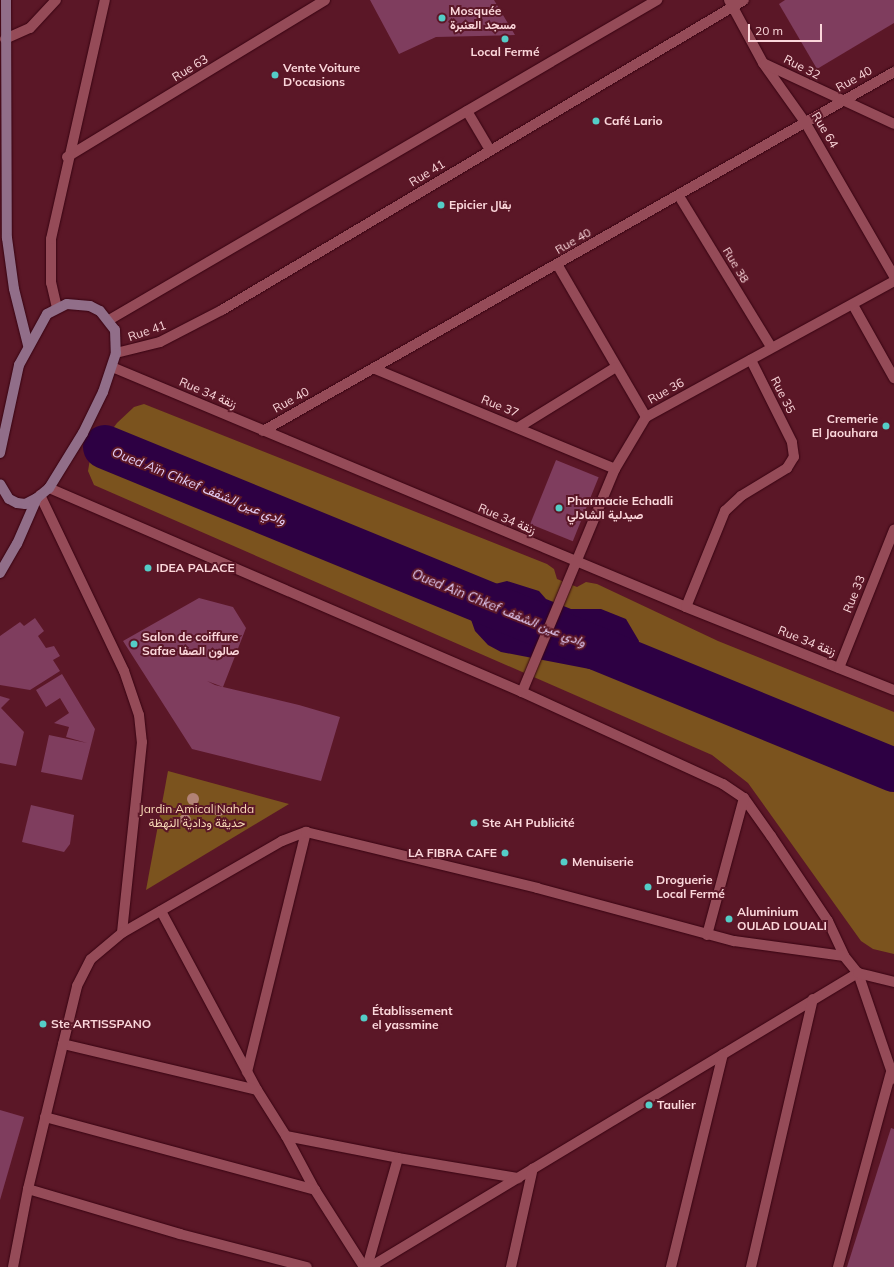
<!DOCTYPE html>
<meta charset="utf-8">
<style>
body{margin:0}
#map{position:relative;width:894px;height:1267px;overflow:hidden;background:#5b1727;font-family:Mulish,Vazirmatn,sans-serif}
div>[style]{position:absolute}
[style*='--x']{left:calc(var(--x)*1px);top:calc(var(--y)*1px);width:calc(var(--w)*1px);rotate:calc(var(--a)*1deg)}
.green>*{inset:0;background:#7b531e}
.water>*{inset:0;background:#2d0043}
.river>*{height:44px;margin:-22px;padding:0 22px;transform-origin:22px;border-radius:22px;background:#2d0043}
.building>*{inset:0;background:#7f3d5e;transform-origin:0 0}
.roads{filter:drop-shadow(0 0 1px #380412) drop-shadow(0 0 1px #380412)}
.street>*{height:10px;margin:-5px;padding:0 5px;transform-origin:5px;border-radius:5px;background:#954b58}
.secondary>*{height:10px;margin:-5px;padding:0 5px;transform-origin:5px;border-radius:5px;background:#916e89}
.trees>*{width:12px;height:12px;margin:-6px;border-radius:50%;background:#b28276}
.dots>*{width:11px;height:11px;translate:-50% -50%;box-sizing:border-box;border:2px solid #5b1727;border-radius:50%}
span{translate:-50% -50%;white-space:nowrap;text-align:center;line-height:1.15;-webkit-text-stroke:4px #5b1727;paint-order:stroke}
.poi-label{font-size:12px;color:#fbd7db;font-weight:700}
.left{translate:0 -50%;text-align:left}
.right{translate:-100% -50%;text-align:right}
.street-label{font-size:12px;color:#fbd7db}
.park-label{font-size:12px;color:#f9dab7}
.water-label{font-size:13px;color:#e4cdf5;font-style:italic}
.scale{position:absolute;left:748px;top:24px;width:74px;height:18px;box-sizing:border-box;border:2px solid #fbd7db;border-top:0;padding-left:5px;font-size:12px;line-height:14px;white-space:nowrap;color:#fbd7db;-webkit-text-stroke:3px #5b1727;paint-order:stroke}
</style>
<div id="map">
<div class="green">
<i style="clip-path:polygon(144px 404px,547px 564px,554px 569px,557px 579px,577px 587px,586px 582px,597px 584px,718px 641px,894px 712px,894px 954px,873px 949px,861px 941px,748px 783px,712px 755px,94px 485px,88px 471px,90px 459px,117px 423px,134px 407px)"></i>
<i style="clip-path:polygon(168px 771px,289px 804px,146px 890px)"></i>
</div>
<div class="water">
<i style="clip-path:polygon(507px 581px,539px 591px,546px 599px,571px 609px,601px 609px,626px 619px,639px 641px,631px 666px,605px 672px,501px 652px,488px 645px,475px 631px,469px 614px,470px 597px,475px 589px)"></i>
</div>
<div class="river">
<i style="--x:105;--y:447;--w:853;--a:22.26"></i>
</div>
<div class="building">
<i style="clip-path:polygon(370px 0,494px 0,515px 35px,436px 37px,399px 54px)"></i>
<i style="clip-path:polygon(785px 0,894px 0,894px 23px,817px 69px,779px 4px)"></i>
<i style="left:556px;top:460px;width:46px;height:69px;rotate:22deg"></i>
<i style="clip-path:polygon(199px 598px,233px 607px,246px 628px,223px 687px,207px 681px,215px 685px,223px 687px,299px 705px,340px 717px,321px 781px,192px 749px,123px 641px)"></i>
<i style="clip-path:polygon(35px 618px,44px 631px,38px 636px,46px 648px,54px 646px,60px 656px,53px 660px,60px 671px,30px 690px,0 685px,0 636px,20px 622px,24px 626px)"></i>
<i style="clip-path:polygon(62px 674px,95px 729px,82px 780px,41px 772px,49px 735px,87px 743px,66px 737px,69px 727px,54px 723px,69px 713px,60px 698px,46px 707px,36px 690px)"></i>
<i style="clip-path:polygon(0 696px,10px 699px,1px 708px,24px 732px,16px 766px,0 763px)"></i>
<i style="clip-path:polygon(31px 805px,74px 815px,70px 844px,64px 852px,22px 842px)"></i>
<i style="clip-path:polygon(0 1110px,24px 1117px,0 1200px)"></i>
<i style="clip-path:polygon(891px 1128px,894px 1129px,894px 1267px,847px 1267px)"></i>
</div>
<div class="roads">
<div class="street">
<i style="--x:729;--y:0;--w:72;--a:61.6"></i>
<i style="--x:763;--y:63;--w:72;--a:54.6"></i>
<i style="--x:805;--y:122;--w:178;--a:60"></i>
<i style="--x:5;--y:39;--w:27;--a:-24"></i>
<i style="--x:30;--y:28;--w:38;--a:-47"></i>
<i style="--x:765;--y:64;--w:142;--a:24.9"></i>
<i style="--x:467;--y:111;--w:45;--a:59.5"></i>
<i style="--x:67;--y:157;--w:302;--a:-31.3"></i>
<i style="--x:679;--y:196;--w:177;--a:58.6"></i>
<i style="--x:557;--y:264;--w:177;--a:59.8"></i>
<i style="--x:853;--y:305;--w:84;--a:60.7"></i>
<i style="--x:57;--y:308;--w:26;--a:-103"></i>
<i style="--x:51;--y:283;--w:44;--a:-90"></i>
<i style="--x:51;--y:239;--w:245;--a:-77.3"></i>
<i style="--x:109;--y:320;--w:635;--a:-30.28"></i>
<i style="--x:116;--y:353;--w:45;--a:-14"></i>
<i style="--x:160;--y:342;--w:70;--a:-27.3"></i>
<i style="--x:222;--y:310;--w:607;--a:-30.7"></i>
<i style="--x:112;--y:367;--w:622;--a:22.69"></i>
<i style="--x:686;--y:607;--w:224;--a:21.8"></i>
<i style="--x:375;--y:369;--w:260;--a:22.6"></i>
<i style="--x:519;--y:427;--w:114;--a:-31.7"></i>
<i style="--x:263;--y:431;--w:726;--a:-29.64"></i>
<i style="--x:49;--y:488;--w:515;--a:23.33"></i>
<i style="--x:522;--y:692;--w:221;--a:24.6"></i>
<i style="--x:723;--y:784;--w:25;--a:34"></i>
<i style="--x:744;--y:798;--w:47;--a:54.6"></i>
<i style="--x:771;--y:836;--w:102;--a:56.2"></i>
<i style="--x:828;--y:921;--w:38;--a:65"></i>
<i style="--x:844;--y:956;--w:22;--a:51"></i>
<i style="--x:858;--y:973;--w:112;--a:71.2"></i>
<i style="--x:40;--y:495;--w:195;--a:64.5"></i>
<i style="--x:124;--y:671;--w:46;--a:71.2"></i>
<i style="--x:139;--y:715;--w:27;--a:84"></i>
<i style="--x:142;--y:742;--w:192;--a:96"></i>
<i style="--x:686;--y:607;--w:104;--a:-67.9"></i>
<i style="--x:725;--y:511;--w:22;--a:-43"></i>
<i style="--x:741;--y:496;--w:54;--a:-31.3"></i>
<i style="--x:787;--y:468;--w:13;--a:-58"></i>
<i style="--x:794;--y:457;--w:15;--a:-98"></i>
<i style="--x:792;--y:442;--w:92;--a:-116.6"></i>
<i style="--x:839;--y:668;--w:149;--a:-68.3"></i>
<i style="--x:522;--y:692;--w:242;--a:-67.4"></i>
<i style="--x:615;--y:469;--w:61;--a:-59.2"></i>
<i style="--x:646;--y:417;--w:283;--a:-28.7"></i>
<i style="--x:161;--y:911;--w:203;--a:61.8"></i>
<i style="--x:257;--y:1090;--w:54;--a:57.8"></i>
<i style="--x:286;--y:1136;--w:61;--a:61.8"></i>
<i style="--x:315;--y:1190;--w:91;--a:57.5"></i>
<i style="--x:707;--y:935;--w:142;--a:-74.9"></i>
<i style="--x:63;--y:1044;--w:199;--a:13.3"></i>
<i style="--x:247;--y:1072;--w:247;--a:-76.2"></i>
<i style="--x:45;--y:1117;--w:280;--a:15.1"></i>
<i style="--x:286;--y:1136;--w:114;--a:11.1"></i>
<i style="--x:398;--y:1158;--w:122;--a:9.5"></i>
<i style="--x:28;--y:1189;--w:159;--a:16.5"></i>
<i style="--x:180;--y:1234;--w:131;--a:14.6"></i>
<i style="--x:13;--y:1267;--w:79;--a:-79.1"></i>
<i style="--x:28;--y:1189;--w:209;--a:-76.4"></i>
<i style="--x:77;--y:986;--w:30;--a:-63"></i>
<i style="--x:91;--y:959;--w:40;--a:-40"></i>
<i style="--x:122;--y:933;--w:185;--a:-29.9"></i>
<i style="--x:282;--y:841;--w:26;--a:-21"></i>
<i style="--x:306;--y:832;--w:238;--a:13.6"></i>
<i style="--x:537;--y:888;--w:204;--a:15.1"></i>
<i style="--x:734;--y:941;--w:111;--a:7.8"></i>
<i style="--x:367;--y:1267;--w:113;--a:-74.1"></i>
<i style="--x:370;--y:1267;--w:570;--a:-31.07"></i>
<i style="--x:858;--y:973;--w:37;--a:14"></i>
<i style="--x:511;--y:1267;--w:101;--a:-77.5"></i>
<i style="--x:671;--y:1267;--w:219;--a:-76.3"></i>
<i style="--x:751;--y:1267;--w:275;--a:-77"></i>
<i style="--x:838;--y:1267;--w:202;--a:-74.8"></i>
</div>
<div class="secondary">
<i style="--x:6;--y:0;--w:238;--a:89.8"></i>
<i style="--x:7;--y:238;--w:51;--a:82.2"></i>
<i style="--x:14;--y:289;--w:58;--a:76"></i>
<i style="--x:0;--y:453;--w:90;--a:-77.8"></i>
<i style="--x:19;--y:365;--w:58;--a:-61.2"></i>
<i style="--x:47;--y:314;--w:22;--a:-27"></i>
<i style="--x:67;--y:304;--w:23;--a:5"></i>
<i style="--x:90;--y:306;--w:11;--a:27"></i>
<i style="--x:100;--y:311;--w:24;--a:52"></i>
<i style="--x:115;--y:330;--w:23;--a:88"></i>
<i style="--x:116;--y:353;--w:41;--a:108.4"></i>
<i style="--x:103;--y:392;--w:46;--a:116"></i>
<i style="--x:83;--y:433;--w:65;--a:121.7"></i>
<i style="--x:49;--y:488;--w:16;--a:140"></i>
<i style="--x:37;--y:498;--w:13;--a:153"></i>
<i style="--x:25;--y:504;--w:8;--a:-173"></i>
<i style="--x:17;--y:503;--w:9;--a:-153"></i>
<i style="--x:9;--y:499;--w:17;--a:-121"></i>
<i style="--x:0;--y:573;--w:34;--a:-60"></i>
<i style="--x:17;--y:544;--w:50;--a:-66.5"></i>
</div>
</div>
<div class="trees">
<i style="left:193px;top:799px"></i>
<i style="left:219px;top:810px"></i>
<i style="left:185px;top:820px"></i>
</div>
<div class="dots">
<i style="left:442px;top:18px;background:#54cdc7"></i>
<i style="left:505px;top:39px;background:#54cdc7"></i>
<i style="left:275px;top:75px;background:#54cdc7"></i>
<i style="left:596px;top:121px;background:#54cdc7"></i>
<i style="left:441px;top:205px;background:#54cdc7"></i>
<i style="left:886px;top:426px;background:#54cdc7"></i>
<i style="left:559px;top:508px;background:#54cdc7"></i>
<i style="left:148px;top:568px;background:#54cdc7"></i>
<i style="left:134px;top:644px;background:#54cdc7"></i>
<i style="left:474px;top:823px;background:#54cdc7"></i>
<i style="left:505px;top:853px;background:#54cdc7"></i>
<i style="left:564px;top:862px;background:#54cdc7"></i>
<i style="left:648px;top:887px;background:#54cdc7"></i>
<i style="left:729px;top:919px;background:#54cdc7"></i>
<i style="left:364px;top:1018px;background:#54cdc7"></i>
<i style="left:43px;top:1024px;background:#54cdc7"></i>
<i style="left:649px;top:1105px;background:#54cdc7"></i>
</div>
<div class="poi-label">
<span class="left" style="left:450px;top:18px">Mosquée<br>مسجد العنبرة</span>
<span style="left:505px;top:52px">Local Fermé</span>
<span class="left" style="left:283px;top:75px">Vente Voiture<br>D'ocasions</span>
<span class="left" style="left:604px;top:121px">Café Lario</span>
<span class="left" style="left:449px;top:205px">Epicier بقال</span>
<span class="right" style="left:878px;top:426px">Cremerie<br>El Jaouhara</span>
<span class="left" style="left:567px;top:508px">Pharmacie Echadli<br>صيدلية الشادلي</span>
<span class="left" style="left:156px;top:568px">IDEA PALACE</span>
<span class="left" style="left:142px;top:644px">Salon de coiffure<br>Safae صالون الصفا</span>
<span class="left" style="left:482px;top:823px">Ste AH Publicité</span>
<span class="right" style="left:497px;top:853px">LA FIBRA CAFE</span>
<span class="left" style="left:572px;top:862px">Menuiserie</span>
<span class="left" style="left:656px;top:887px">Droguerie<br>Local Fermé</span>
<span class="left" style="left:737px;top:919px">Aluminium<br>OULAD LOUALI</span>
<span class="left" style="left:372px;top:1018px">Établissement<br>el yassmine</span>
<span class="left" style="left:51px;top:1024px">Ste ARTISSPANO</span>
<span class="left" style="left:657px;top:1105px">Taulier</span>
</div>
<div class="street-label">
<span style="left:802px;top:67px;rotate:27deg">Rue 32</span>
<span style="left:190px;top:68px;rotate:-31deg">Rue 63</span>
<span style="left:854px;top:79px;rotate:-29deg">Rue 40</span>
<span style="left:825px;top:130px;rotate:59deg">Rue 64</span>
<span style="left:427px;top:173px;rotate:-31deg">Rue 41</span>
<span style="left:573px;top:241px;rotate:-30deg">Rue 40</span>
<span style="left:736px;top:265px;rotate:59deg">Rue 38</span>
<span style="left:147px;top:331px;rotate:-19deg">Rue 41</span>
<span style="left:666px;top:391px;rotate:-29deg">Rue 36</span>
<span style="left:208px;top:393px;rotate:23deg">Rue 34 زنقة</span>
<span style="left:783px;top:395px;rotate:63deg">Rue 35</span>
<span style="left:291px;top:400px;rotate:-29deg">Rue 40</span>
<span style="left:500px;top:406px;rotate:22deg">Rue 37</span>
<span style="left:507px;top:519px;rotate:23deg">Rue 34 زنقة</span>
<span style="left:854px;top:594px;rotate:-68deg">Rue 33</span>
<span style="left:807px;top:641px;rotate:22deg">Rue 34 زنقة</span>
</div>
<div class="park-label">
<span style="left:197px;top:816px">Jardin Amical Nahda<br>حديقة ودادية النهظة</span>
</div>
<div class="water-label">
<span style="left:199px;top:486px;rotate:22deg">Oued Aïn Chkef وادي عين الشقف</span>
<span style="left:499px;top:608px;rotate:22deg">Oued Aïn Chkef وادي عين الشقف</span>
</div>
<div class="scale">20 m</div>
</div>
